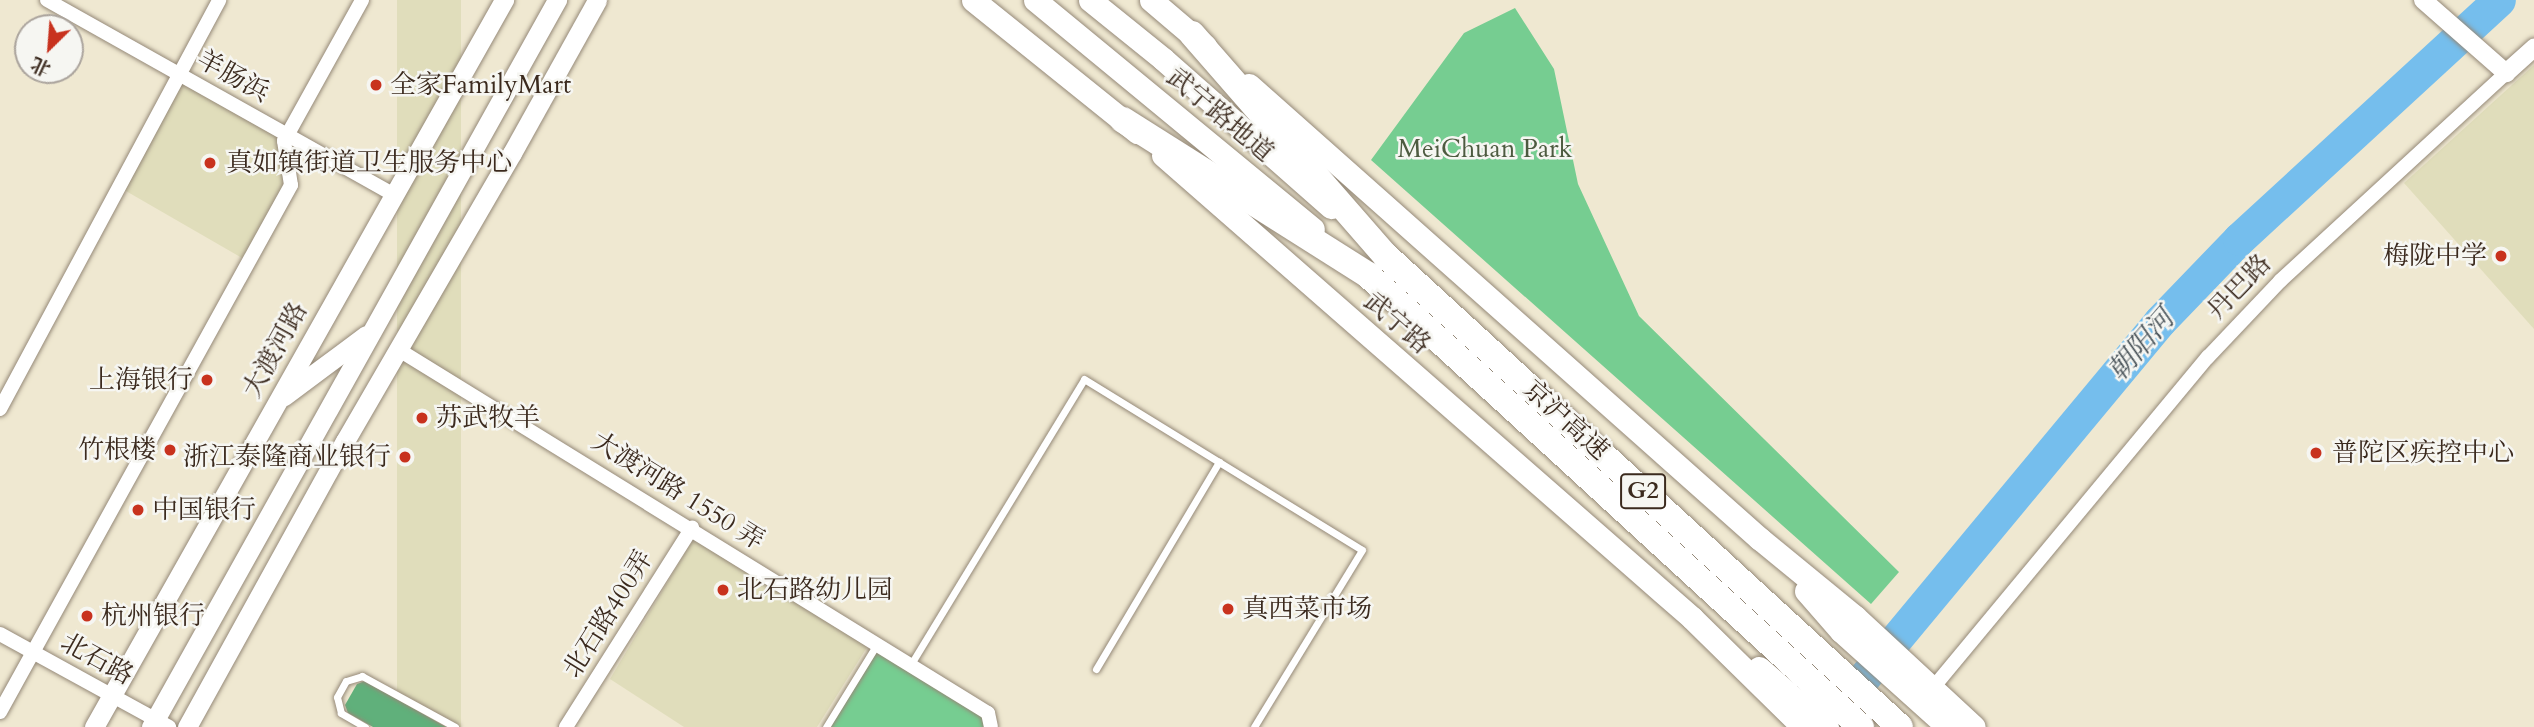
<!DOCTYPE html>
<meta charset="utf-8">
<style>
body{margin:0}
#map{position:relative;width:2534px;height:727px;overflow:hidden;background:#efe8d1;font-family:Cardo,"Noto Serif SC",serif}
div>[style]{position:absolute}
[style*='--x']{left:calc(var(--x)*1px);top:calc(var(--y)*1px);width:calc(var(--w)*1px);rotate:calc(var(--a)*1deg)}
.built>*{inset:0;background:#e0ddbb;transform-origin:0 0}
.green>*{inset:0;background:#76cd91}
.forest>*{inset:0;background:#60b07b}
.river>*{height:33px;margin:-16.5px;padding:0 16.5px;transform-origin:16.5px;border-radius:16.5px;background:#75beed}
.roads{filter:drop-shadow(0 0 2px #958978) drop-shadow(0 0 2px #958978)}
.service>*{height:7px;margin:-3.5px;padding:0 3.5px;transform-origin:3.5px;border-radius:3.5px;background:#fff}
.minor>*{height:14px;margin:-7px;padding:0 7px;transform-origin:7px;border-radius:7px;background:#fff}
.tertiary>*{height:18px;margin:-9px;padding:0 9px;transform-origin:9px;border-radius:9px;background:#fff}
.secondary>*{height:19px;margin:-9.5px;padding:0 9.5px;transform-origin:9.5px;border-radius:9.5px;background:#fff}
.primary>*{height:23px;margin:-11.5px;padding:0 11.5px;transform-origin:11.5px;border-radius:11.5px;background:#fff}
.trunk>*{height:23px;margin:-11.5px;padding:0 11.5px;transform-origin:11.5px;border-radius:11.5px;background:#fff}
.motorway>*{height:26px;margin:-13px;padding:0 13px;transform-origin:13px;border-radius:13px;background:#fff}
.dots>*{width:19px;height:19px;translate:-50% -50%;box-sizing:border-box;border:4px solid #f6f6f2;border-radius:50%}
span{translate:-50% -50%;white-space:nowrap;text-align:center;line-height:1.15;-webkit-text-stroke:5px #f6f6f2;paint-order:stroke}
.shield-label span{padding:2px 5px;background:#f6f6f2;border:2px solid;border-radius:5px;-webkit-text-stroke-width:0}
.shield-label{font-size:24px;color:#3b2a1e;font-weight:700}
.street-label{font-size:26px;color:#3b2a1e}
.poi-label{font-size:26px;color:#3b2a1e}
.left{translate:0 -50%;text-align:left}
.right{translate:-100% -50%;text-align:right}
.park-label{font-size:26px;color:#4d5b40}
.water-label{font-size:28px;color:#4c565c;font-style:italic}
.north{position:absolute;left:14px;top:14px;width:70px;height:70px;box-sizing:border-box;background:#f6f6f2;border:2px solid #aba49d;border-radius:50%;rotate:205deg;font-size:19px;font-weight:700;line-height:28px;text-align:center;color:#3b2a1e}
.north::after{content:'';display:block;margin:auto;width:24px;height:32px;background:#c8321e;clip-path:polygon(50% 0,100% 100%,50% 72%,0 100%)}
</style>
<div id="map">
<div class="built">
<i style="left:397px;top:0;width:64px;height:826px"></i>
<i style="clip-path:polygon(2534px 65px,2534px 329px,2404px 183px)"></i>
<i style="clip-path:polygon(178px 76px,284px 141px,291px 185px,249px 262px,119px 187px)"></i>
<i style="clip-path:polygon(695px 536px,869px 644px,817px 727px,684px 727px,610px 679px)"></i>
</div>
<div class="green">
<i style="clip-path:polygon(1515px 8px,1554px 69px,1578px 184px,1639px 316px,1899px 572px,1871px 604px,1371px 160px,1464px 33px)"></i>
<i style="clip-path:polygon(878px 643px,988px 713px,991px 727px,830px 727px)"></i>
</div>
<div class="forest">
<i style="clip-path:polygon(365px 681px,446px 727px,373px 727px,348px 713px,345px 705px,357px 684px)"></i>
</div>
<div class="river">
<i style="--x:1836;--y:711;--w:507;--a:-50.28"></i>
<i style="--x:2160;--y:321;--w:114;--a:-46.1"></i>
<i style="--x:2239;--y:239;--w:353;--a:-42.6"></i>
</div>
<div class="roads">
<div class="service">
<i style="--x:911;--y:664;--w:333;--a:-58.7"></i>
<i style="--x:1084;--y:379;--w:326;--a:31.6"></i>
<i style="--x:1362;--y:550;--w:207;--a:121.4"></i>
<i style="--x:1096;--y:669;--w:241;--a:-59.3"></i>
<i style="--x:365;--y:727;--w:28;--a:-150"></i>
<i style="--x:341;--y:713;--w:16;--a:-104"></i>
<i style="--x:337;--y:697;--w:18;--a:-61"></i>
<i style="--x:346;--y:681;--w:17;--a:-17"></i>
<i style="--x:362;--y:676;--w:106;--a:28.7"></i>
<i style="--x:826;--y:727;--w:97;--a:-58.4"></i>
</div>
<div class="minor">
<i style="--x:47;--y:0;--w:398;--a:29.3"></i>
<i style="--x:399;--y:350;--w:692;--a:31.65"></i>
<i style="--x:988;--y:713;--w:14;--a:78"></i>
<i style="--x:0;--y:409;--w:464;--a:-61.8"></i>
<i style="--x:0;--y:634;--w:193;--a:28.8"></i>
<i style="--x:1932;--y:689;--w:432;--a:-50.3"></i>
<i style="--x:2208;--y:357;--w:105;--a:-46.5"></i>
<i style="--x:2280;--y:281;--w:307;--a:-42.6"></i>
<i style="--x:0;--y:712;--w:602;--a:-61.09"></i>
<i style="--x:291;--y:185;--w:45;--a:-99"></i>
<i style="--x:284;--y:141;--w:161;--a:-61"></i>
<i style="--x:566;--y:727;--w:236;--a:-57.7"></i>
</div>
<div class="tertiary">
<i style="--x:2423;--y:0;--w:111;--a:41.3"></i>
<i style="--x:2506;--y:73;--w:38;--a:-42"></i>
</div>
<div class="secondary">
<i style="--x:284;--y:396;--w:102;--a:-36.6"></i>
<i style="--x:94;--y:727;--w:835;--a:-60.58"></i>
<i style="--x:151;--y:727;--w:833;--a:-60.82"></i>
<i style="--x:187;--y:727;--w:327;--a:-61.1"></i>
<i style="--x:345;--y:441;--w:333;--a:-59.9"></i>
<i style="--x:512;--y:153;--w:175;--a:-60.9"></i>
</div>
<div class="primary">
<i style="--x:973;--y:0;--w:211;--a:38.8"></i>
<i style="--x:1151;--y:0;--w:71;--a:40.4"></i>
<i style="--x:1249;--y:85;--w:684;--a:41.62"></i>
<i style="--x:1760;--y:539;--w:122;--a:39.3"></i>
<i style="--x:1854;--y:616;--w:163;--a:42.8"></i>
<i style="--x:1163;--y:155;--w:703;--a:41.19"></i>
<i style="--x:1692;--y:618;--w:156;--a:44.5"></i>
<i style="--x:1806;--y:591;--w:53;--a:48.8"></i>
<i style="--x:1841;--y:631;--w:144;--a:41.9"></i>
<i style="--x:1759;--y:668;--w:90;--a:40.9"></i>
</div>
<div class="trunk">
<i style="--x:1035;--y:0;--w:360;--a:39.5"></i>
<i style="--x:1090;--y:0;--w:94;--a:38.9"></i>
<i style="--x:1163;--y:59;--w:224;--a:41.4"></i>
</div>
<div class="motorway">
<i style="--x:1192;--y:34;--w:295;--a:48.9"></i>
<i style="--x:1386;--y:256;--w:697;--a:42.5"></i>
<i style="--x:1123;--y:120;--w:290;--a:32.3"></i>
<i style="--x:1368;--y:275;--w:669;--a:42.52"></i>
</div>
</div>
<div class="dots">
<i style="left:376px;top:85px;background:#c8321e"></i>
<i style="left:210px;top:163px;background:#c8321e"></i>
<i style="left:2501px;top:256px;background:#c8321e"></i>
<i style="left:207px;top:380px;background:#c8321e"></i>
<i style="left:422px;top:418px;background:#c8321e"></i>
<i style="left:170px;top:450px;background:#c8321e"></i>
<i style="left:2316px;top:453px;background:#c8321e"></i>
<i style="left:405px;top:457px;background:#c8321e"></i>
<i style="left:138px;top:510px;background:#c8321e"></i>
<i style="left:723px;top:590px;background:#c8321e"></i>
<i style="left:1228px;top:609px;background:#c8321e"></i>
<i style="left:87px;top:616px;background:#c8321e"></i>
</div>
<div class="shield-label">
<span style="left:1643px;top:491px">G2</span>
</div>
<div class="street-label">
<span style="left:233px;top:76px;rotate:29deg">羊肠浜</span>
<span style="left:1220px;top:115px;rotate:40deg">武宁路地道</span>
<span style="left:2239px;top:287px;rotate:-46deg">丹巴路</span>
<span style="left:1397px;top:323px;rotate:41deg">武宁路</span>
<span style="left:275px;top:350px;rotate:-61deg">大渡河路</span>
<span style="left:1566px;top:420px;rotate:42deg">京沪高速</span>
<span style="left:678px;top:491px;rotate:32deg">大渡河路 1550 弄</span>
<span style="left:608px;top:614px;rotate:-58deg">北石路400弄</span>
<span style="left:97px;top:659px;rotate:29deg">北石路</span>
</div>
<div class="poi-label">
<span class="left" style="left:390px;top:85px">全家FamilyMart</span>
<span class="left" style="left:226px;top:163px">真如镇街道卫生服务中心</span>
<span class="right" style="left:2487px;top:256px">梅陇中学</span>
<span class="right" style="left:193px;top:380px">上海银行</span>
<span class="left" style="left:436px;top:418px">苏武牧羊</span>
<span class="right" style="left:156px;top:450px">竹根楼</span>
<span class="left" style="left:2332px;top:453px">普陀区疾控中心</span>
<span class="right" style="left:391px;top:457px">浙江泰隆商业银行</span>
<span class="left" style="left:152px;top:510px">中国银行</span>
<span class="left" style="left:737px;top:590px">北石路幼儿园</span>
<span class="left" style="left:1242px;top:609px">真西菜市场</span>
<span class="left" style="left:101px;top:616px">杭州银行</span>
</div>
<div class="park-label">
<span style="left:1485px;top:149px">MeiChuan Park</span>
</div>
<div class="water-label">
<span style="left:2141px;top:345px;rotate:-49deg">朝阳河</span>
</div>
<div class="north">北</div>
</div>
